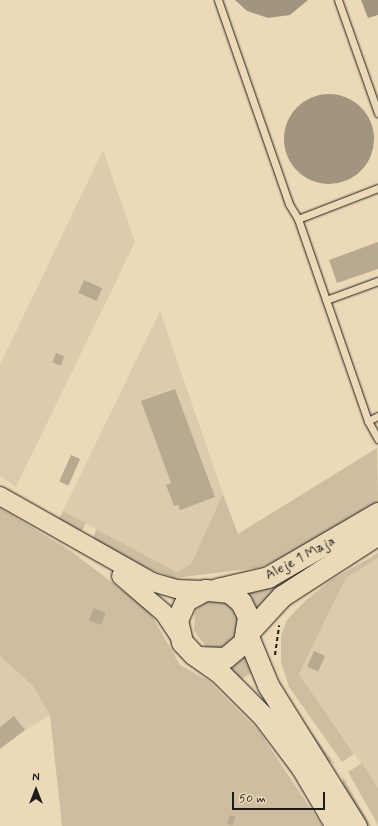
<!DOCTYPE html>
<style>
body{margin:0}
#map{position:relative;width:378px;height:826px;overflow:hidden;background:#ecd9b7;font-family:Mynerve,sans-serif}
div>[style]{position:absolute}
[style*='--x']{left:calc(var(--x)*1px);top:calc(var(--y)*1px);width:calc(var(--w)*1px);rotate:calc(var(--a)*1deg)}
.built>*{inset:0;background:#dccbac}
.green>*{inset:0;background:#cebda0;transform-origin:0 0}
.water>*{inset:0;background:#a2957f}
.round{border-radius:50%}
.building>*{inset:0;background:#b8aa91;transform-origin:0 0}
.path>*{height:2px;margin-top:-1px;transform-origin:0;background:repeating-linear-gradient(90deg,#1c1c1c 0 4px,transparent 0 7px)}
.roads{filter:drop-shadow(0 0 1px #1c1c1c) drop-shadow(0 0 1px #1c1c1c)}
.lane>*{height:7px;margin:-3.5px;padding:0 3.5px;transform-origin:3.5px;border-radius:3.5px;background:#ecd9b7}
.secondary>*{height:18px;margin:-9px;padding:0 9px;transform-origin:9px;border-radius:9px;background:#ecd9b7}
.primary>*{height:21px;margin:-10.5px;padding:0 10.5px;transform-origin:10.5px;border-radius:10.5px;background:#ecd9b7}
span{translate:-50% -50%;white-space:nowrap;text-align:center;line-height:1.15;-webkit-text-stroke:3.5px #ecd9b7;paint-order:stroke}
.street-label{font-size:14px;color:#1c1c1c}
.north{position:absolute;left:16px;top:770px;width:40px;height:40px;-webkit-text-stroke:3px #ecd9b7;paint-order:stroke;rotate:0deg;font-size:11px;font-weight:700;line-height:16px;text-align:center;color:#1c1c1c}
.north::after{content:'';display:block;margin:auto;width:14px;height:18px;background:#1c1c1c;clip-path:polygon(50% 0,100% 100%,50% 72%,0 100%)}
.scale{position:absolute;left:232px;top:792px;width:93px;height:18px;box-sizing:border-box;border:2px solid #1c1c1c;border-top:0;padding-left:5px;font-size:12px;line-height:14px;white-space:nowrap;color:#1c1c1c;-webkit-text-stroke:3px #ecd9b7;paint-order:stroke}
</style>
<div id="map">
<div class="built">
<i style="clip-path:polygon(103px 150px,135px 242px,16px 487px,0 476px,0 365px)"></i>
<i style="clip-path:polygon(160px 311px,223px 494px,191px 564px,177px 572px,63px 511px)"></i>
<i style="clip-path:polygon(378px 558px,378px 788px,299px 674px,346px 578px)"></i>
<i style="clip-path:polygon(0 656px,33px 686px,50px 715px,0 746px)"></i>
</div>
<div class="green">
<i style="clip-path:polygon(377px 448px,378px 504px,278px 561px,257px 568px,175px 578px,146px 568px,93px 539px,96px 529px,177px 572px,191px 564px,223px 494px,238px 534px)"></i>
<i style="clip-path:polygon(0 508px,71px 551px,149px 611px,180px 665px,209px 681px,259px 731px,322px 826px,62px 826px,50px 715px,33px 686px,0 656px)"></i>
<i style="left:63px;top:511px;width:26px;height:9px;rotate:28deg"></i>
<i style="clip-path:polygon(378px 553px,378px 558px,346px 578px,299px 674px,354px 754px,342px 762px,289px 687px,281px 662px,281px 636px,287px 620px,304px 602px,330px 581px)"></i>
<i style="clip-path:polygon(281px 578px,285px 588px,259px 613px,243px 593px)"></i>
<i style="clip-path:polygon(209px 599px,229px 601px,243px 625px,227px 649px,206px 647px,194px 630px,195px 611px)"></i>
<i style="clip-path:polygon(245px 649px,254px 671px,239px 681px,224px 662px)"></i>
<i style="clip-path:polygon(274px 673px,287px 699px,335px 764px,328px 761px,283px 696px)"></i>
<i style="clip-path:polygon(362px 763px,378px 788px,378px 825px,348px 772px)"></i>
<i style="clip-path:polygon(343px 777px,371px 826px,365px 826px,342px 785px)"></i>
</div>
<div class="water">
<i style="clip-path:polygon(235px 0,308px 0,290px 15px,268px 18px,247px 11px)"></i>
<i style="clip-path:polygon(361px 0,378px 0,378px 15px,368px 18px)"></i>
<i class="round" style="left:284px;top:94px;width:90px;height:90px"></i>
</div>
<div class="building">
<i style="clip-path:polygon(378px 242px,378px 269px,337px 283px,329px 260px)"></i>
<i style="left:84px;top:280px;width:20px;height:14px;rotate:24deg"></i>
<i style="left:56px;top:353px;width:9px;height:10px;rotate:21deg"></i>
<i style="clip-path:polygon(175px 389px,215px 497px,180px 510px,178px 505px,174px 506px,166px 485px,171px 483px,141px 401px)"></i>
<i style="left:71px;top:455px;width:10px;height:29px;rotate:24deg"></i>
<i style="left:94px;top:608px;width:13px;height:13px;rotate:23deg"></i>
<i style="left:314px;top:651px;width:12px;height:17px;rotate:24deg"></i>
<i style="clip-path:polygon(14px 716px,25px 730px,0 749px,0 727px)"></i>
<i style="left:230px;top:815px;width:6px;height:9px;rotate:18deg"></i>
</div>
<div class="path">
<i style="--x:275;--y:655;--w:30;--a:-82"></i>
</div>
<div class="roads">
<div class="lane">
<i style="--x:218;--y:0;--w:216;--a:70.8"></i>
<i style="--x:289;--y:204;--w:17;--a:59"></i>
<i style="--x:338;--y:0;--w:120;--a:70.5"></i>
<i style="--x:378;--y:188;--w:86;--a:158.8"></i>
<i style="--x:298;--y:219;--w:214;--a:70.9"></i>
<i style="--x:368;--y:421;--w:21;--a:61"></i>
<i style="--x:326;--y:300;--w:55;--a:-20.1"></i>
<i style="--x:368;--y:421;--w:11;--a:-27"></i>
</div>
<div class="secondary">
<i style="--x:0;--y:496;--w:175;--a:29.5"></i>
<i style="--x:152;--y:582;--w:26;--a:16"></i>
<i style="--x:177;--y:589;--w:28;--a:2"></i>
<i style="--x:121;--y:576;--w:57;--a:40.7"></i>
<i style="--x:164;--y:613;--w:27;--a:56"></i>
</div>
<div class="primary">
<i style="--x:217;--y:589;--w:52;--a:-13.2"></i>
<i style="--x:268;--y:577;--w:127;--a:-30.2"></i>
<i style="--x:199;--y:657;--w:26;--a:2"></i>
<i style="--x:225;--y:658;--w:25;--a:-40"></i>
<i style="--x:244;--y:642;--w:26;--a:-81"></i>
<i style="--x:248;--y:616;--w:16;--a:-117"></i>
<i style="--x:241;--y:602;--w:16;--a:-140"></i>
<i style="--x:229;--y:592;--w:24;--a:-175"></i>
<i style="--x:205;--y:590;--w:21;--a:152"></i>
<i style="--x:186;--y:600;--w:22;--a:114"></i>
<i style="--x:177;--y:620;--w:23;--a:77"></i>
<i style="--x:182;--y:642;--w:16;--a:47"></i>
<i style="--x:193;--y:654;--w:33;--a:35"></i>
<i style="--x:220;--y:673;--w:61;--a:45"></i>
<i style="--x:263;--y:716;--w:65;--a:53.1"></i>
<i style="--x:302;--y:768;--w:67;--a:59.6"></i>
<i style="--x:356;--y:826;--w:166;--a:-122"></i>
<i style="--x:268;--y:685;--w:55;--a:-112.4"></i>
<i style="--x:247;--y:634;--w:52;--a:-47.4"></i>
<i style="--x:282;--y:596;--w:114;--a:-32.9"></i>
</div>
</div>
<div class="street-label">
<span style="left:300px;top:558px;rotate:-28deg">Aleje 1 Maja</span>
</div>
<div class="north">N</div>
<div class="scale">50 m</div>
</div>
